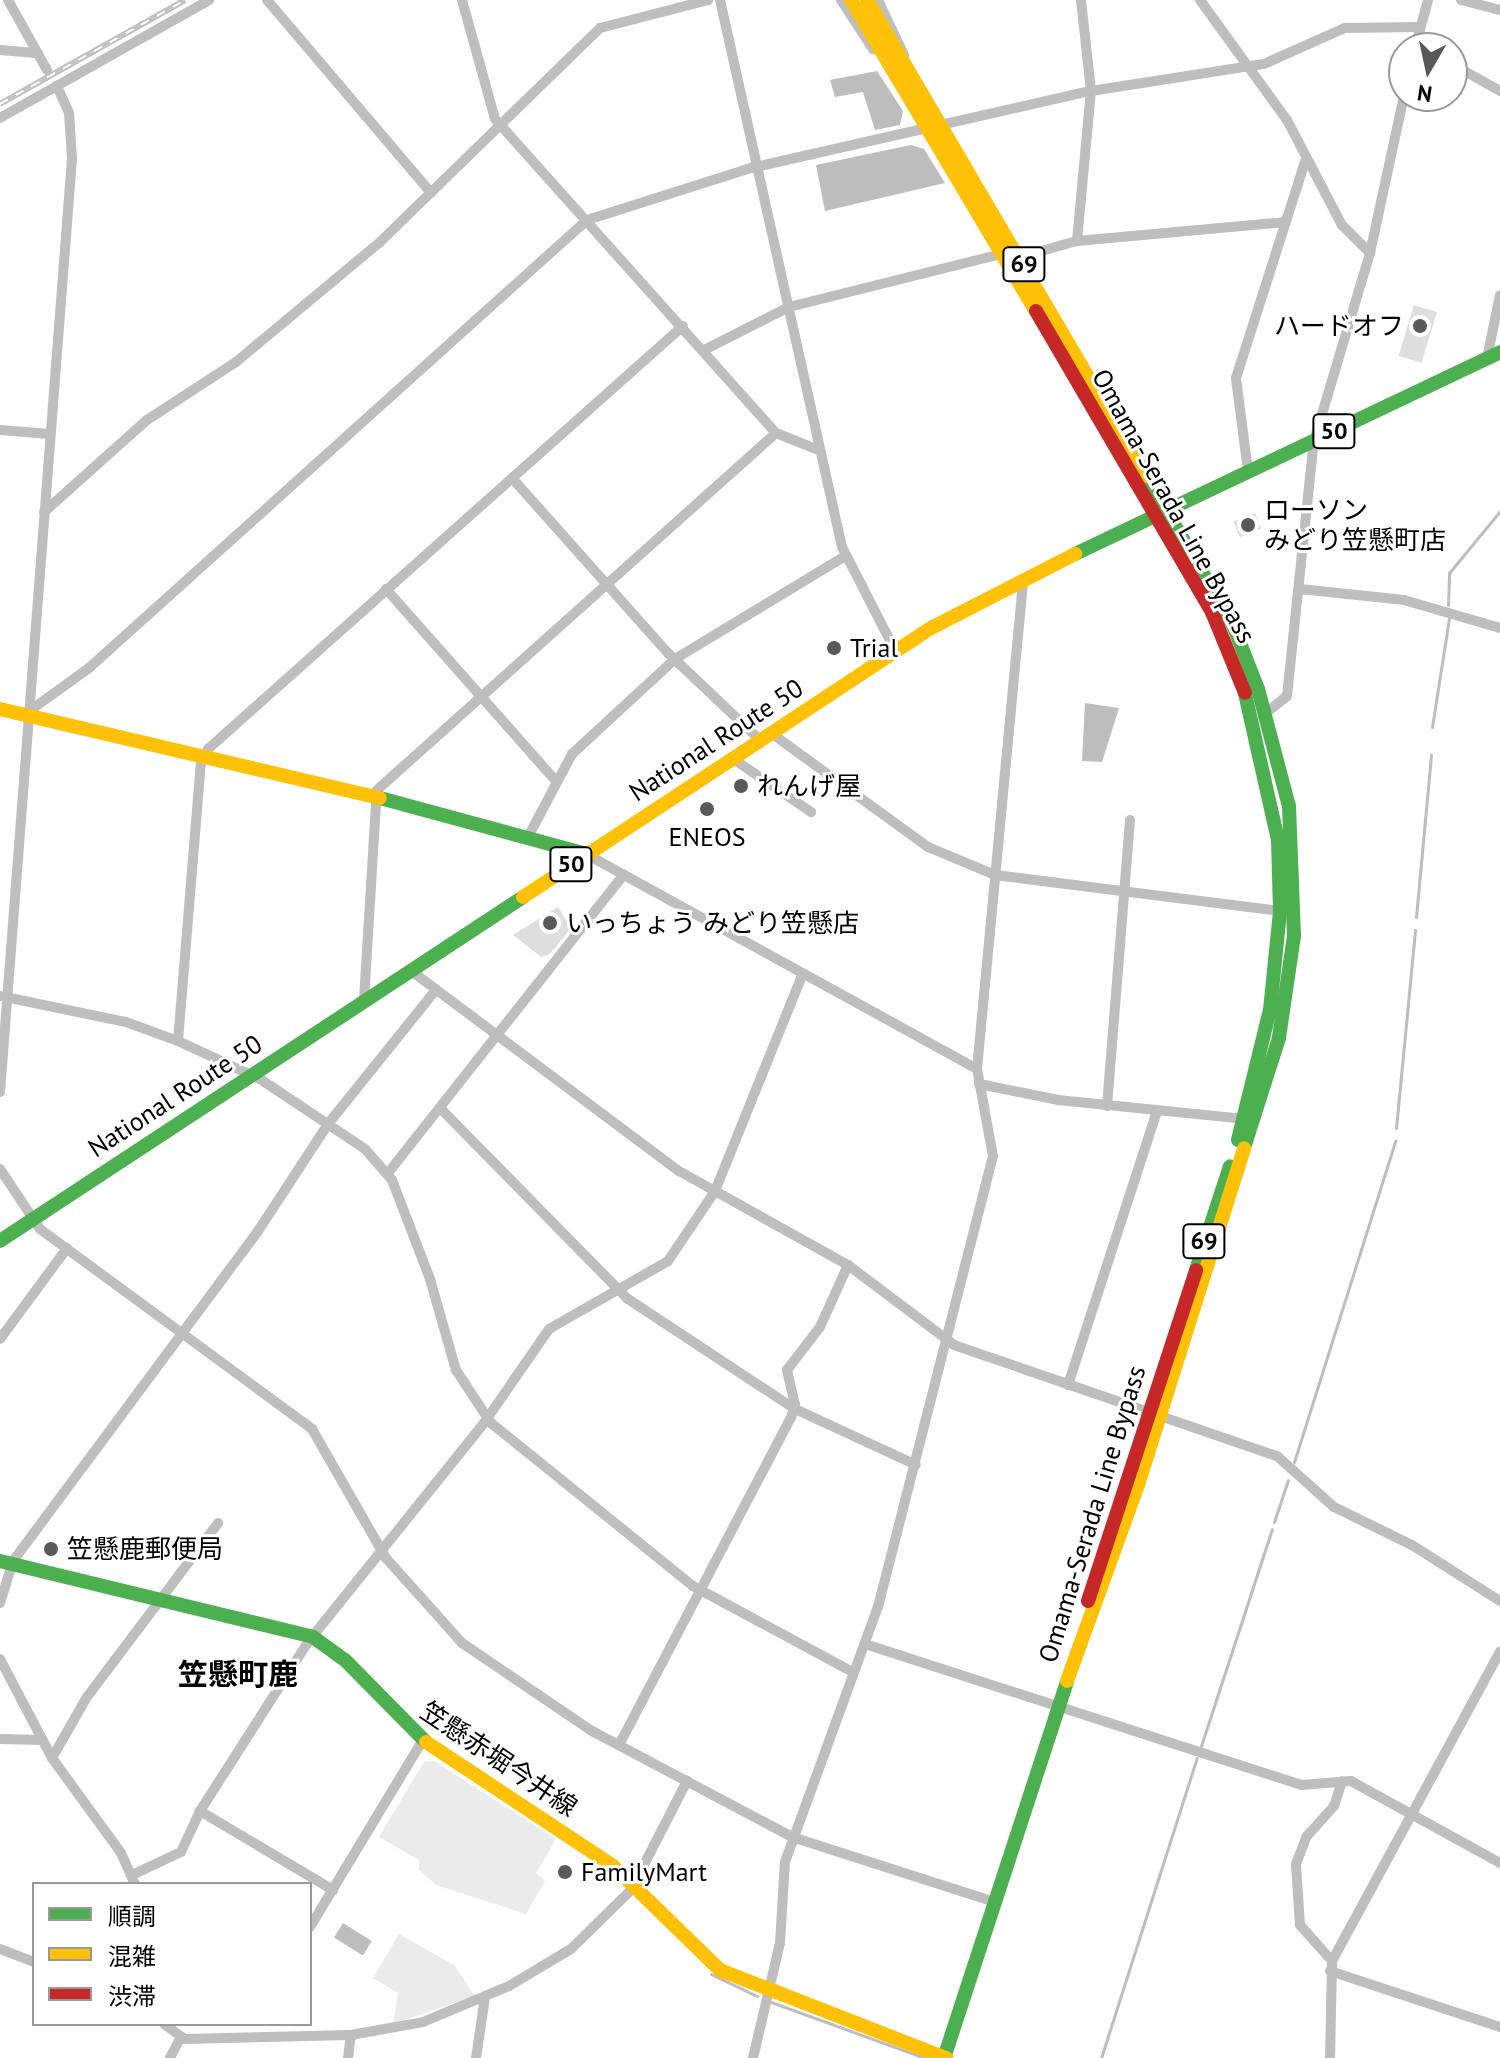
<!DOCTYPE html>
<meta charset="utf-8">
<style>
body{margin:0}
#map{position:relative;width:1500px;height:2058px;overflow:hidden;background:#fff;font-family:"PT Sans","Noto Sans JP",sans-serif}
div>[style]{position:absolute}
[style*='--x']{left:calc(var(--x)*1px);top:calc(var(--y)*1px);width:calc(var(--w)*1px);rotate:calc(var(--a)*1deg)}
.green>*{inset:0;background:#ebebeb}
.water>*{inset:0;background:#bdbdbd;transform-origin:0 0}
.stream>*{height:3px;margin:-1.5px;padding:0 1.5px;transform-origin:1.5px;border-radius:1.5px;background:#bdbdbd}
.building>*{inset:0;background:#dedede;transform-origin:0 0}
.street>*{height:10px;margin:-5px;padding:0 5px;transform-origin:5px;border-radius:5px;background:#bebebe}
.fast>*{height:14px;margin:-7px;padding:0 7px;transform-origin:7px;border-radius:7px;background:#4caf50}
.slow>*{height:14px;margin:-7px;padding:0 7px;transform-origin:7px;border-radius:7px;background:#ffc107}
.jam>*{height:14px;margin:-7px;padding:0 7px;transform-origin:7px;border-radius:7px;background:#c62828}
.rail>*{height:6px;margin-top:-3px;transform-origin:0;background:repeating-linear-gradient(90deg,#fff 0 9px,#bebebe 0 18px);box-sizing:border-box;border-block:2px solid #bebebe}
.dots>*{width:22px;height:22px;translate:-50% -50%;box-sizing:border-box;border:4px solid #fff;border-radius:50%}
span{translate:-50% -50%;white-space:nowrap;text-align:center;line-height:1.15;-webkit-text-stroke:6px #fff;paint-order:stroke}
.shield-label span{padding:2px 6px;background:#fff;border:2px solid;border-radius:6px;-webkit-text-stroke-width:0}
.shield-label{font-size:24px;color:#000;font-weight:700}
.poi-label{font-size:26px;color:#000}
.right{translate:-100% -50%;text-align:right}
.left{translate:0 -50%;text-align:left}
.street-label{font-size:26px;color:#000}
.quarter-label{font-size:30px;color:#000;font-weight:700}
.legend{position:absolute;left:32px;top:1882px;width:280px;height:144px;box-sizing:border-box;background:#fff;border:2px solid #999;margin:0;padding:10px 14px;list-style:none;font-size:24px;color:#000}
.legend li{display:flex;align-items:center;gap:16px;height:40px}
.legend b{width:40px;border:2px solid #999}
.north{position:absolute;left:1388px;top:32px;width:80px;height:80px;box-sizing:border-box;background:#fff;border:2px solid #999;border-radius:50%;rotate:189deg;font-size:22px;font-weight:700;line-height:32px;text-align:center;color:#000}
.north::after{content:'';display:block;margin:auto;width:28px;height:36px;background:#595959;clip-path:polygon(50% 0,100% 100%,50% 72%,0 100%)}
</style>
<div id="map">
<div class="green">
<i style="clip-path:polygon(434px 1761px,556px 1839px,536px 1873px,545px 1881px,526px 1914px,436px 1885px,419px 1870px,419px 1860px,379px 1837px,424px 1762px)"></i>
<i style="clip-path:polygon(399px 1934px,454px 1965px,475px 1996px,393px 2024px,398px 1993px,373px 1978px)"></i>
</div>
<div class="water">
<i style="clip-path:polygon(877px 71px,903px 111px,900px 125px,875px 130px,863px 92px,835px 97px,830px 80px)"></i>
<i style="clip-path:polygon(911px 145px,924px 149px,945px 183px,825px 211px,816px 165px)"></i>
<i style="clip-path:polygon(1085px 703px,1119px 708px,1102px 762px,1082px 761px)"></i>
<i style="left:343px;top:1923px;width:34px;height:17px;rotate:32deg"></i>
</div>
<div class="stream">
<i style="--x:1448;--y:605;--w:32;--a:-88"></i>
<i style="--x:1449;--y:573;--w:80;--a:-50.6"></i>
<i style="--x:1432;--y:727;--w:110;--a:-81.1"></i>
<i style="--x:1416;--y:917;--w:163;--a:-84.7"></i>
<i style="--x:1396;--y:1128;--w:199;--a:-84.5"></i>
<i style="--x:1294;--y:1462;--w:337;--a:-72.5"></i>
<i style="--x:1274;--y:1522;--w:44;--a:-71.6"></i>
<i style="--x:1201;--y:1746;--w:228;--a:-71.9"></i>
<i style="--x:711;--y:1974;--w:51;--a:25.6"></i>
<i style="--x:771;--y:2002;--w:164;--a:20"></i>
<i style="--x:1101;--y:2058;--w:315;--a:-72.3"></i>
</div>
<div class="building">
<i style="left:1414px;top:305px;width:24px;height:53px;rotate:17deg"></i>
<i style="left:1255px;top:513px;width:17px;height:23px;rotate:69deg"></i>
<i style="clip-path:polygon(558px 907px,571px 928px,550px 954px,541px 957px,513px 935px)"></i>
</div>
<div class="street">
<i style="--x:8;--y:0;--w:80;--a:60.9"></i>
<i style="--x:267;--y:0;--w:253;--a:49.6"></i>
<i style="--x:462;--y:0;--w:123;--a:74.5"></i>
<i style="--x:495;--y:119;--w:421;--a:48.2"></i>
<i style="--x:776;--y:433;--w:48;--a:21.8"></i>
<i style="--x:720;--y:0;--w:560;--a:77.43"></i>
<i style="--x:842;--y:547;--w:116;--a:62.8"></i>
<i style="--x:841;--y:0;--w:59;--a:56.9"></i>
<i style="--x:878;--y:0;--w:61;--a:64.7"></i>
<i style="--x:1200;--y:0;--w:148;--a:54.1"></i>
<i style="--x:1287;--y:120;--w:119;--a:62.4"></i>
<i style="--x:1342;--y:225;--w:40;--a:45"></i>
<i style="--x:1461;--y:0;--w:40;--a:14.4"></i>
<i style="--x:1415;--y:48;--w:50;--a:-74.8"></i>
<i style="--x:0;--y:50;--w:38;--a:5"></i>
<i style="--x:1452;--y:64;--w:55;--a:29.4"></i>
<i style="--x:0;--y:118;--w:240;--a:-29.4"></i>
<i style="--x:1077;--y:241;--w:151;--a:-84.7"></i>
<i style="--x:1091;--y:91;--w:92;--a:-96.3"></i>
<i style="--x:1020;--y:257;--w:59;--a:-15.7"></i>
<i style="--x:1077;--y:241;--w:208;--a:-5.2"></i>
<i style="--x:706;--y:349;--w:93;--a:-26.8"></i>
<i style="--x:789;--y:307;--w:219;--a:-14"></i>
<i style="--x:1487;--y:358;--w:64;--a:-78.3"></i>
<i style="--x:0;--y:430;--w:50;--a:4.6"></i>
<i style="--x:1248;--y:471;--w:94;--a:-97.4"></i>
<i style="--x:1236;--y:378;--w:231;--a:-72.3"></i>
<i style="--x:512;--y:478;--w:236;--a:48.3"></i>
<i style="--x:669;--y:654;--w:125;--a:43.4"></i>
<i style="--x:44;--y:512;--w:138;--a:-41.8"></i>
<i style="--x:147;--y:420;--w:106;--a:-33.1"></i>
<i style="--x:236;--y:362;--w:187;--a:-39.8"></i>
<i style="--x:380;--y:242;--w:307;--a:-44.2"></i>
<i style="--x:600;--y:28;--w:112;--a:-14.5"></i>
<i style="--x:386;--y:589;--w:255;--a:48.5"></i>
<i style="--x:1300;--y:589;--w:105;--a:6"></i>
<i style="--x:1404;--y:600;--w:100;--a:16.3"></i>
<i style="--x:28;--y:712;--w:75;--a:-35.8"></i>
<i style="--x:89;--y:668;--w:670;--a:-41.97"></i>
<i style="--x:587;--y:220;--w:172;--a:-17.6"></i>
<i style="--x:751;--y:168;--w:349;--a:-12.8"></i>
<i style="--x:1091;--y:91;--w:175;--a:-8.9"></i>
<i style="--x:1264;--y:64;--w:89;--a:-24"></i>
<i style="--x:1345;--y:28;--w:75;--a:-0.8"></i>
<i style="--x:1266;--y:713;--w:27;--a:-39"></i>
<i style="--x:1287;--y:696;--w:256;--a:-84"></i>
<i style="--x:1314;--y:441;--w:196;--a:-73.4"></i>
<i style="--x:1370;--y:253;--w:161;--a:-77.8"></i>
<i style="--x:771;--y:733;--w:194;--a:36"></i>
<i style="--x:928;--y:847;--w:73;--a:22.7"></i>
<i style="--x:995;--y:875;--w:287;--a:7.2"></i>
<i style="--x:732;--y:758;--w:96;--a:34.4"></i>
<i style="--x:529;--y:835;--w:92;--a:-62"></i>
<i style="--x:572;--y:754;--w:140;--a:-42.7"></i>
<i style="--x:675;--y:659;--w:199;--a:-31.2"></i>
<i style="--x:586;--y:854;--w:446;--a:28.8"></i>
<i style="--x:410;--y:970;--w:336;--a:36.8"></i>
<i style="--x:679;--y:1171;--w:193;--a:29.1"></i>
<i style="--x:848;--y:1265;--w:133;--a:37"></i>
<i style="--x:954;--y:1345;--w:342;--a:19"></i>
<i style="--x:1277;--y:1456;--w:76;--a:41.8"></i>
<i style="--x:1334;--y:1507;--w:87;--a:26"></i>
<i style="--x:1412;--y:1545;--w:104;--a:32.5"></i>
<i style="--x:0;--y:996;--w:129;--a:11.7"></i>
<i style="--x:126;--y:1022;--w:55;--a:20.1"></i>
<i style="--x:178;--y:1041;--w:90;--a:24.9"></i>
<i style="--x:260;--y:1079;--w:126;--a:33.7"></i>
<i style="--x:365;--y:1149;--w:41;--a:48.9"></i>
<i style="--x:392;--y:1180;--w:106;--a:69"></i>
<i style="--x:430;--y:1279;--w:95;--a:74.1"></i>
<i style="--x:456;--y:1370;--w:64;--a:56.6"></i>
<i style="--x:491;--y:1423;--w:260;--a:38.9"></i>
<i style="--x:693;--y:1586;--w:182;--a:28.3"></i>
<i style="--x:364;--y:1000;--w:210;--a:-86.5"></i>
<i style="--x:377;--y:790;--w:535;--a:-41.82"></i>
<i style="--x:178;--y:1041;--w:279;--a:-85.3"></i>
<i style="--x:201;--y:763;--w:16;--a:-63"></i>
<i style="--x:208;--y:749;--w:636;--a:-41.69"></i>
<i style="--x:979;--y:1084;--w:81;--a:11.4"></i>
<i style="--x:1058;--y:1100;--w:187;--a:5.8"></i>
<i style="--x:0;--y:1092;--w:936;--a:-85.59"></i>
<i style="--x:72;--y:159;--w:46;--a:-93.7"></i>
<i style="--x:69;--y:113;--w:30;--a:-114"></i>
<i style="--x:1107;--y:1106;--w:287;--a:-85.4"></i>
<i style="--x:442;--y:1110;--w:265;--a:45.5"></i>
<i style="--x:628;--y:1299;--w:200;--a:33.4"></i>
<i style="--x:795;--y:1409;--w:133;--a:24.8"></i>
<i style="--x:0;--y:1169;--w:72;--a:56.3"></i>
<i style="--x:40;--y:1229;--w:338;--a:36.3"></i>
<i style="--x:312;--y:1429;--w:149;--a:60.2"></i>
<i style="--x:386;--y:1558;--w:114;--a:48.2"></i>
<i style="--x:462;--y:1643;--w:157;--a:34.1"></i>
<i style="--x:592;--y:1731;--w:226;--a:27.9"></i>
<i style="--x:792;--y:1837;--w:213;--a:17.8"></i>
<i style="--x:388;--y:1173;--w:380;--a:-51.7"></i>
<i style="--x:0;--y:1339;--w:113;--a:-53.6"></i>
<i style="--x:1068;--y:1385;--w:288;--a:-72"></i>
<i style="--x:0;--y:1603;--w:44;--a:-72.8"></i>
<i style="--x:13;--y:1561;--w:411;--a:-53.4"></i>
<i style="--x:258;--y:1231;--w:128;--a:-56.8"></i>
<i style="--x:328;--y:1124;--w:171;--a:-51.2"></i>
<i style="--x:865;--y:1644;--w:458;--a:17.9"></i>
<i style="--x:1301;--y:1785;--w:50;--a:-4.6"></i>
<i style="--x:1351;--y:1781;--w:170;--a:28.8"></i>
<i style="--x:0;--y:1659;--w:112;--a:62.3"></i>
<i style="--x:52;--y:1758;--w:117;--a:54"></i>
<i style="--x:121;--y:1853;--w:34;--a:66"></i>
<i style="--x:0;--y:1739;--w:42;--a:1.4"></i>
<i style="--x:619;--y:1745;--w:369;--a:-62.3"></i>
<i style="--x:791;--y:1418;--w:14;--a:-73"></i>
<i style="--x:795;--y:1405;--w:36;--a:-103"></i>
<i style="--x:787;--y:1370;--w:54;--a:-52.5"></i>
<i style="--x:820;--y:1327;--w:68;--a:-65.7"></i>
<i style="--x:52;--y:1758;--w:70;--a:-60.2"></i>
<i style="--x:87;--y:1697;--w:218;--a:-53"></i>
<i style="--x:200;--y:1811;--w:155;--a:30.7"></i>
<i style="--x:132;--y:1875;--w:54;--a:-25.1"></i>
<i style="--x:181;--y:1852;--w:45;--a:-65.1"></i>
<i style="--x:200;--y:1811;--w:201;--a:-57.4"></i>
<i style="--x:308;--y:1642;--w:281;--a:-51.2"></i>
<i style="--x:484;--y:1423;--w:114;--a:-55.3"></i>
<i style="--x:549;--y:1329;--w:137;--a:-29.7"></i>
<i style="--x:668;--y:1261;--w:84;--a:-56.1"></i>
<i style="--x:715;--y:1191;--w:232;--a:-68"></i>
<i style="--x:310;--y:1927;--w:218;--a:-58.9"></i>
<i style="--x:0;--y:1949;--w:36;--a:21"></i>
<i style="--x:1332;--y:1961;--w:48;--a:-131.6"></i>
<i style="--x:1300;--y:1925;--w:61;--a:-93.8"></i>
<i style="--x:1296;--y:1864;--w:30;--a:-69"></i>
<i style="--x:1307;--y:1836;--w:40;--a:-48"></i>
<i style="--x:1334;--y:1806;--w:26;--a:-72"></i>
<i style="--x:1330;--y:1971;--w:179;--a:18.2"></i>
<i style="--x:164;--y:2024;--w:26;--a:36"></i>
<i style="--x:185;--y:2039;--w:166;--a:-1.4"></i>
<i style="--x:351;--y:2035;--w:73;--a:-10.2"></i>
<i style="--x:423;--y:2022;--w:93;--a:-22.7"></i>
<i style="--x:509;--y:1986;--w:72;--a:-30.8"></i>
<i style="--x:571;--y:1949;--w:84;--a:-44.5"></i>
<i style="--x:631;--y:1890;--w:123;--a:-62.8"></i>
<i style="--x:170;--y:2058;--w:22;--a:-63"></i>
<i style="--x:348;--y:2058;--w:23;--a:-83"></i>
<i style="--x:476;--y:2058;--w:62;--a:-81.6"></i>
<i style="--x:753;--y:2058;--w:118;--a:-76.8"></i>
<i style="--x:780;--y:1943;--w:81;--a:-86.5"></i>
<i style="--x:785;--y:1862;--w:271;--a:-70"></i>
<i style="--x:878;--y:1607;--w:465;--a:-75.7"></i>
<i style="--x:993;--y:1156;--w:88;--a:-100.4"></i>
<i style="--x:977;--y:1069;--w:492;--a:-84.6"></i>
<i style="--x:1330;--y:2058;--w:97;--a:-88.8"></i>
<i style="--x:1332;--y:1961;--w:352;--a:-61.5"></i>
</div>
<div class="fast">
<i style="--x:1146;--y:476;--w:173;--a:59.7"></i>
<i style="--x:1233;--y:625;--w:69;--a:68.7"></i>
<i style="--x:1258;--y:689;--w:121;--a:75.2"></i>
<i style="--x:1289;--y:806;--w:130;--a:87.8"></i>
<i style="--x:1294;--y:936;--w:103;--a:98.4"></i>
<i style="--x:1279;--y:1038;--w:115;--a:107.7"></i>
<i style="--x:1075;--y:554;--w:471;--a:-25.4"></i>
<i style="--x:380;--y:798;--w:213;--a:15.2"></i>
<i style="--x:1238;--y:1140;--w:134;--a:-76.2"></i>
<i style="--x:1270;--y:1010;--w:100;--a:-84.2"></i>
<i style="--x:1280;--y:911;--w:71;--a:-91.6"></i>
<i style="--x:1278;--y:840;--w:151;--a:-102.7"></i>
<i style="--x:0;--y:1241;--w:626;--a:-33.33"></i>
<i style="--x:1196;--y:1270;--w:109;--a:-71.9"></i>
<i style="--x:0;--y:1561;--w:322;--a:13.6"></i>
<i style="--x:313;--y:1637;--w:39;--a:36"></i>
<i style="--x:345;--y:1660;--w:115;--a:45.4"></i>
<i style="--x:944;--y:2058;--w:397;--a:-71.9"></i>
</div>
<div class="slow">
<i style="--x:851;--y:0;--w:362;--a:59.3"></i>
<i style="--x:867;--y:0;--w:552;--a:59.62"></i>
<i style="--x:0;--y:709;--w:390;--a:13.2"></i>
<i style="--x:523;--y:897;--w:491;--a:-33.4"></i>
<i style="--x:933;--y:627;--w:160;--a:-27.2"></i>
<i style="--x:1067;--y:1681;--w:208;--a:-70.1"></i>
<i style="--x:1138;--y:1485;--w:353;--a:-72.5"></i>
<i style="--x:426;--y:1742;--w:224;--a:33.5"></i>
<i style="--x:613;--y:1866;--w:149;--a:44.2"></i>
<i style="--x:720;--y:1970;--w:243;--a:21.3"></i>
</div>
<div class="jam">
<i style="--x:1036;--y:311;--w:349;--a:59.7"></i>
<i style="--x:1212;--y:612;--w:87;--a:67.8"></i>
<i style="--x:1088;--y:1601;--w:348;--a:-71.9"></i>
</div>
<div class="rail">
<i style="--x:0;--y:104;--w:212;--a:-29.3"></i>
</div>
<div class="dots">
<i style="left:1420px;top:326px;background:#595959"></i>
<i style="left:1248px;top:525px;background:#595959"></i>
<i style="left:834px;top:648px;background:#595959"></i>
<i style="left:741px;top:786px;background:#595959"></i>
<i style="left:707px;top:809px;background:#595959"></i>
<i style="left:550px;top:923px;background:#595959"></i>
<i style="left:51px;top:1549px;background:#595959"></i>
<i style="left:565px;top:1872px;background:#595959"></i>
</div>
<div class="shield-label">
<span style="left:1024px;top:264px">69</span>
<span style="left:1334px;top:431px">50</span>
<span style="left:571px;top:864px">50</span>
<span style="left:1204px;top:1241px">69</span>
</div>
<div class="poi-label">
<span class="right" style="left:1404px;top:326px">ハードオフ</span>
<span class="left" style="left:1264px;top:525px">ローソン<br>みどり笠懸町店</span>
<span class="left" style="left:850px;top:648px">Trial</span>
<span class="left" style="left:757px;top:786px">れんげ屋</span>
<span style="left:707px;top:837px">ENEOS</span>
<span class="left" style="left:566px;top:923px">いっちょう みどり笠懸店</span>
<span class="left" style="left:67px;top:1549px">笠懸鹿郵便局</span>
<span class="left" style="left:581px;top:1872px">FamilyMart</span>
</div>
<div class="street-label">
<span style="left:1174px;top:506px;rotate:61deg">Omama-Serada Line Bypass</span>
<span style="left:716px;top:740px;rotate:-33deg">National Route 50</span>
<span style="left:175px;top:1096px;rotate:-33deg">National Route 50</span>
<span style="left:1092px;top:1514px;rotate:-73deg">Omama-Serada Line Bypass</span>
<span style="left:499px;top:1759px;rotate:34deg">笠懸赤堀今井線</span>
</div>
<div class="quarter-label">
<span style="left:238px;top:1674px">笠懸町鹿</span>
</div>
<ul class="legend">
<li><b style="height:10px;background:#4caf50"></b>順調</li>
<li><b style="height:10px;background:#ffc107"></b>混雑</li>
<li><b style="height:10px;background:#c62828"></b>渋滞</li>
</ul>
<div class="north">N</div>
</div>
